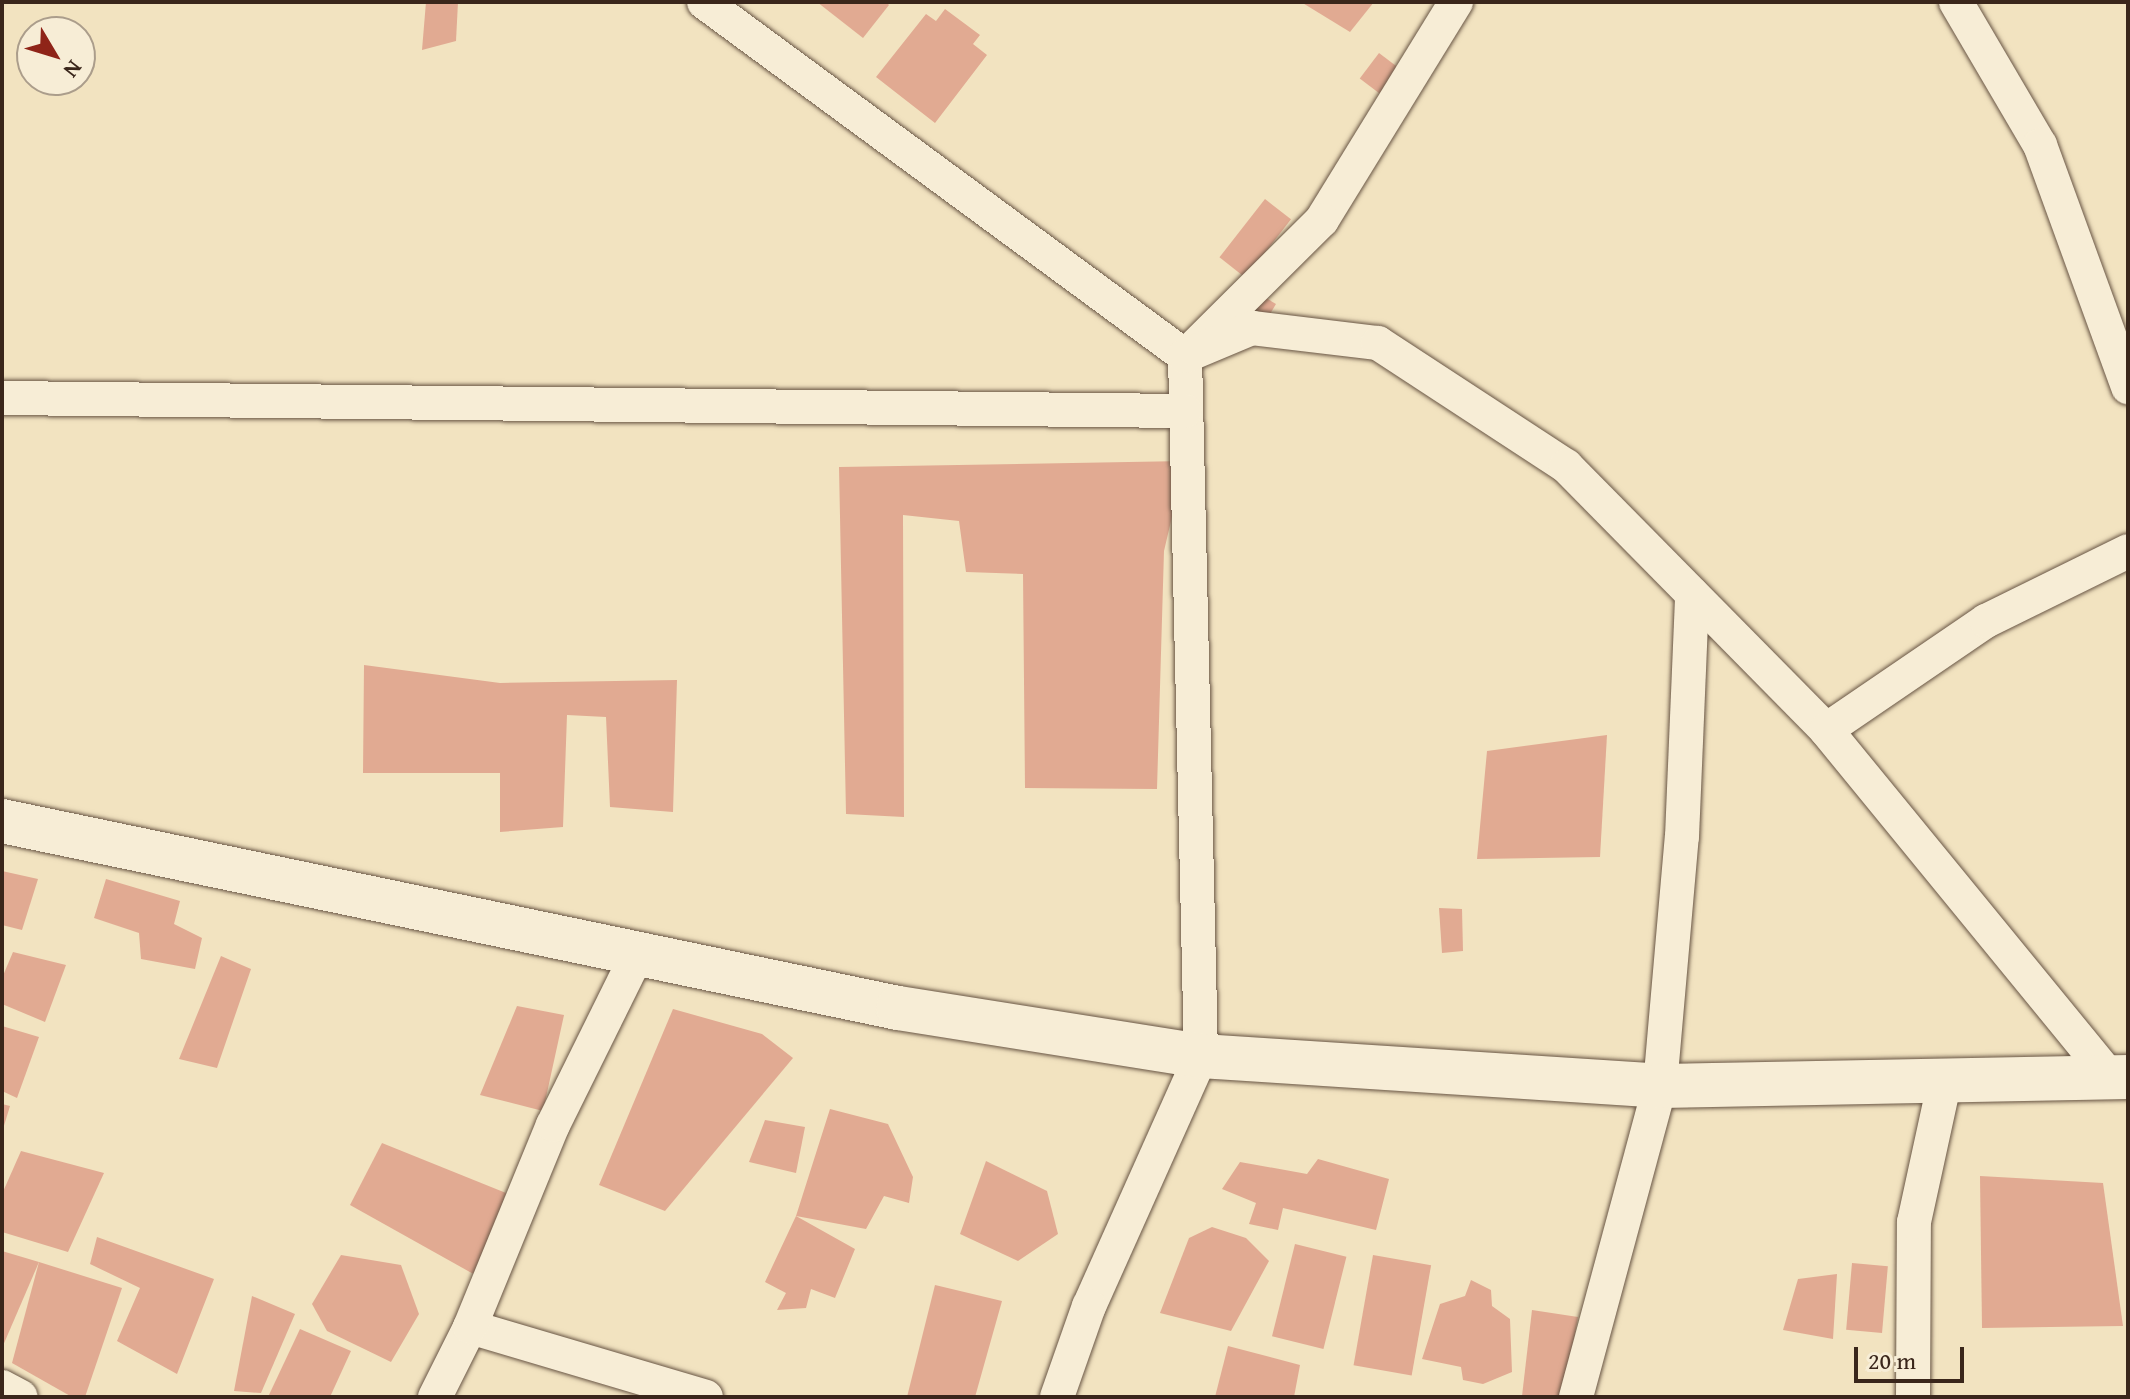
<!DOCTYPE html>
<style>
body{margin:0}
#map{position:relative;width:2130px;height:1399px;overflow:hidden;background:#f2e3c0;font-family:"Gentium Book Plus",serif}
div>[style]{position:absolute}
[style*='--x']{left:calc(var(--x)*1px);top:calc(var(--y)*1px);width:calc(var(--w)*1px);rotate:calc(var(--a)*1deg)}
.building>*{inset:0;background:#e1aa92;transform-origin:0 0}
.roads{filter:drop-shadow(0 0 2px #685544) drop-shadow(0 0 2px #685544)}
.street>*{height:34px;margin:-17px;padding:0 17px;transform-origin:17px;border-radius:17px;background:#f7edd6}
.secondary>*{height:44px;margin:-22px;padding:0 22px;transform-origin:22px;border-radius:22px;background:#f7edd6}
span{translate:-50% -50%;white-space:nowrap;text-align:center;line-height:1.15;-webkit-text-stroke:7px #f7edd6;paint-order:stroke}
.frame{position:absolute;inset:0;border:4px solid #3a261b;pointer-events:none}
.north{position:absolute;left:16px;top:16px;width:80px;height:80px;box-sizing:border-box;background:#f7edd6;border:2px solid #ab9d8b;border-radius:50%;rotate:128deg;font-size:22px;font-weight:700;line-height:32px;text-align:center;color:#3a261b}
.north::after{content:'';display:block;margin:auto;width:28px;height:36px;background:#8f2418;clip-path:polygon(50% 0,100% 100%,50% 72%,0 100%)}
.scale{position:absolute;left:1854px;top:1347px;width:110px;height:36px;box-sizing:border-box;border:4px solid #3a261b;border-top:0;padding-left:10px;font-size:24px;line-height:28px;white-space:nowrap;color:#3a261b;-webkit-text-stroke:6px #f7edd6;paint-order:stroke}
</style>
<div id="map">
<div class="building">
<i style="clip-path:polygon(426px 2px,458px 2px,456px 41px,422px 50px)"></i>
<i style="clip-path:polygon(817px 2px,886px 2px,889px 5px,863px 38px)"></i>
<i style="clip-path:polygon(1301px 2px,1374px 2px,1350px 32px)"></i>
<i style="clip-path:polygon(945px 9px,980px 35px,973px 44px,987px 55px,935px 123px,876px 77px,926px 14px,936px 21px)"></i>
<i style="left:1379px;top:53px;width:36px;height:32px;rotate:37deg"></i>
<i style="left:1265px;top:199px;width:33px;height:74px;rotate:38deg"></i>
<i style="left:1246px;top:286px;width:35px;height:23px;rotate:31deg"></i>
<i style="clip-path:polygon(1185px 461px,1164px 551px,1157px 789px,1025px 788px,1023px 574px,966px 572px,959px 521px,903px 515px,904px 817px,846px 814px,839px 467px)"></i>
<i style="clip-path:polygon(364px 665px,500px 683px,677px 680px,673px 812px,610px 807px,606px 717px,567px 715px,563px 827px,500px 832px,500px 773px,363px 773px)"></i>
<i style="clip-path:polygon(1607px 735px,1600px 857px,1477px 859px,1487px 751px)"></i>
<i style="clip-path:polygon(2px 871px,38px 879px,22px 930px,2px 925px)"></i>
<i style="clip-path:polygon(106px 879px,180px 901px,174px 924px,202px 938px,195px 969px,141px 959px,139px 933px,94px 918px)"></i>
<i style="clip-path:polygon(1439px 908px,1462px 909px,1463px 951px,1442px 953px)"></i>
<i style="clip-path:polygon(13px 952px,66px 965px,45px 1022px,2px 1004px,2px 978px)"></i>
<i style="clip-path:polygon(221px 956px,251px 969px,217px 1068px,179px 1059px)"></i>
<i style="clip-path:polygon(517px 1006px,564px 1015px,543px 1111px,480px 1095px)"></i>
<i style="clip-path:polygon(673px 1009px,762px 1034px,793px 1058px,665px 1211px,599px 1185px)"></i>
<i style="clip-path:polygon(2px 1026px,39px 1037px,17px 1098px,2px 1091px)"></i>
<i style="clip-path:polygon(2px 1104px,10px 1106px,3px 1129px,2px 1129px)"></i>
<i style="clip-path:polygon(830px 1109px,888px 1124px,913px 1177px,909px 1203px,884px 1196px,866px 1229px,796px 1216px)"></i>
<i style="clip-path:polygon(765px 1120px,805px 1127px,796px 1173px,749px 1162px)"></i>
<i style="clip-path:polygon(382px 1143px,506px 1193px,477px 1276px,350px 1205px)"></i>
<i style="clip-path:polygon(21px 1151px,104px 1173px,68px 1252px,2px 1232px,2px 1194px)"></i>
<i style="clip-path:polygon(1318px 1159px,1389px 1179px,1376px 1230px,1283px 1208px,1278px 1230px,1249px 1224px,1256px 1203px,1222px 1189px,1240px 1162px,1307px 1174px)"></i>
<i style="clip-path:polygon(986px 1161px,1047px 1191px,1058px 1234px,1018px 1261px,960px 1234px)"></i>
<i style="clip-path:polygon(1980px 1176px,2103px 1183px,2123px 1326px,1982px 1328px)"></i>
<i style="clip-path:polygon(796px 1216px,855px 1249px,835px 1298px,811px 1289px,806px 1308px,777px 1310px,786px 1293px,765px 1282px)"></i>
<i style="clip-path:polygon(1212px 1227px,1246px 1238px,1269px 1261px,1231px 1331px,1160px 1313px,1189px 1238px)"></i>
<i style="clip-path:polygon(97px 1237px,214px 1279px,177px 1374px,117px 1341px,140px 1288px,90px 1264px)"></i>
<i style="left:1295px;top:1244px;width:53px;height:95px;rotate:14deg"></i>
<i style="clip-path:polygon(2px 1251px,39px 1262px,2px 1348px)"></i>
<i style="clip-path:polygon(341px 1255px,401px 1265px,419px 1314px,391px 1362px,327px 1331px,312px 1304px)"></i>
<i style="left:1373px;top:1255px;width:59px;height:112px;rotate:10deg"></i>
<i style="clip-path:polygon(39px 1262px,122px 1288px,85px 1397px,72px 1397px,12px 1363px)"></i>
<i style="left:1852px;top:1263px;width:36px;height:67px;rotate:5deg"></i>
<i style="clip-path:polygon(1837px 1274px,1833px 1339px,1783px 1330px,1798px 1279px)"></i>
<i style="clip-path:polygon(1471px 1280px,1491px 1290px,1492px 1306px,1510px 1319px,1512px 1372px,1483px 1384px,1463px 1380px,1461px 1367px,1422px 1359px,1440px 1304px,1465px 1296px)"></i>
<i style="clip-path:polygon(935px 1285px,1002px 1301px,975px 1397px,907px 1397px)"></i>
<i style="clip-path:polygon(252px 1296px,295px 1314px,261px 1393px,234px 1391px)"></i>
<i style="clip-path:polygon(1532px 1310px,1578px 1317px,1564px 1397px,1522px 1396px)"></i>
<i style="clip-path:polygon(300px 1329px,351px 1351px,330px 1397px,268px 1397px)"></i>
<i style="clip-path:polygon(1228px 1346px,1300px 1365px,1294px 1397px,1215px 1397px)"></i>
</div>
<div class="roads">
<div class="street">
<i style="--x:704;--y:2;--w:597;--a:36.35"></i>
<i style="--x:1185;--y:356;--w:700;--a:88.69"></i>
<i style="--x:1201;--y:1056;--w:274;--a:114.1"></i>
<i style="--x:1089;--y:1306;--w:96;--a:109.4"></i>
<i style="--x:1456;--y:2;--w:256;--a:121.6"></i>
<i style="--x:1322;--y:220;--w:193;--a:135.2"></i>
<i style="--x:1185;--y:356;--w:73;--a:-22.7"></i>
<i style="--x:1252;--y:328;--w:127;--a:6.8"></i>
<i style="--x:1378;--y:343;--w:225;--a:33.2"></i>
<i style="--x:1566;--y:466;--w:371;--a:45.4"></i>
<i style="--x:1826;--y:730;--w:448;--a:50.7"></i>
<i style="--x:1956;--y:2;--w:166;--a:59.6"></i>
<i style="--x:2040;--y:145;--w:258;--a:70"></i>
<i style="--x:2;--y:398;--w:1183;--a:0.63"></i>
<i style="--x:1826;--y:730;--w:194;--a:-34.3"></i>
<i style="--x:1986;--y:621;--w:158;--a:-26.2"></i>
<i style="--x:470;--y:1327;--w:246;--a:16.5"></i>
<i style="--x:2;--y:1387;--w:21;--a:28"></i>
<i style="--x:435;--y:1397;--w:78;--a:-63.4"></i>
<i style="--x:470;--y:1327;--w:218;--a:-67.7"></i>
<i style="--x:553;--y:1125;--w:194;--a:-63.7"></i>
<i style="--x:1576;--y:1397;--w:322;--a:-74.9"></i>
<i style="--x:1660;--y:1086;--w:250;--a:-85"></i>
<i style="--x:1682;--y:837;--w:243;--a:-87.6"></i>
<i style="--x:1913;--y:1397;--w:175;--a:-89.7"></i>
<i style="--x:1914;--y:1222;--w:145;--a:-77.7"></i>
</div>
<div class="secondary">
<i style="--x:2;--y:821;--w:915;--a:11.79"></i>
<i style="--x:898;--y:1008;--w:307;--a:9"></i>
<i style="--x:1201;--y:1056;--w:460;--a:3.7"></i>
<i style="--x:1660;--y:1086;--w:468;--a:-1.1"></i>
</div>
</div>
<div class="frame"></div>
<div class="north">N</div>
<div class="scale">20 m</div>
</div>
